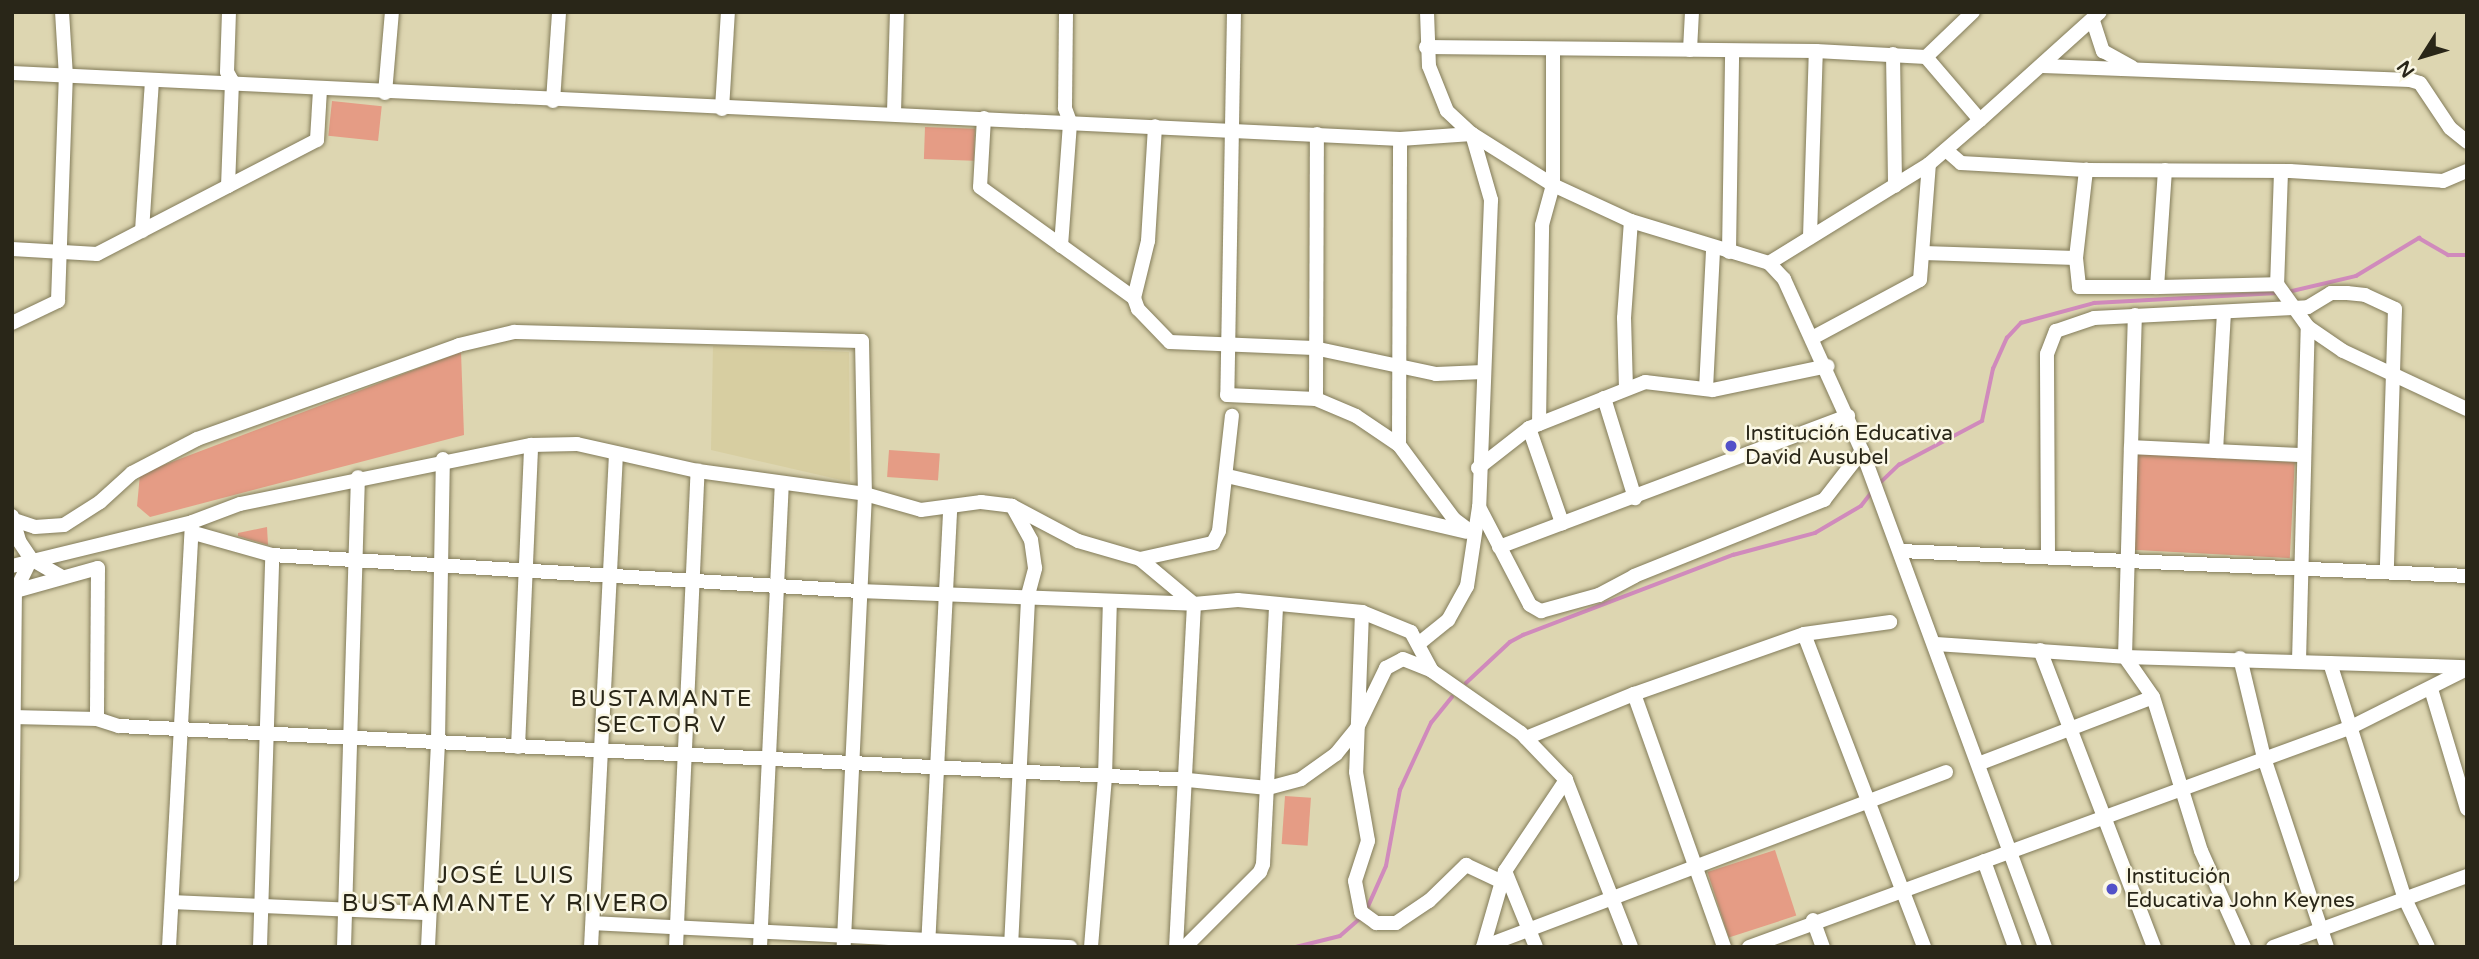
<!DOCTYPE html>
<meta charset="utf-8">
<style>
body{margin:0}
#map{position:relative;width:2479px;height:959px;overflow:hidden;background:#ddd6b1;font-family:"Varela Round",sans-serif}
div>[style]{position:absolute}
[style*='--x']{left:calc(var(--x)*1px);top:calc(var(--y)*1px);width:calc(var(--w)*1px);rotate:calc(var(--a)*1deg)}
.built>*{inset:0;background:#d7cea1}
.green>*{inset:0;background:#e59c85;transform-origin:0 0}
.stream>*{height:3.5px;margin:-1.75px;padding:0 1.75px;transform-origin:1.75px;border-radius:1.75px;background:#d08abc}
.roads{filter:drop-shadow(0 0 2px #837c5a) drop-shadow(0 0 2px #837c5a)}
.minor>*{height:14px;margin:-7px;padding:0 7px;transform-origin:7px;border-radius:7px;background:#fff}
.dots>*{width:19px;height:19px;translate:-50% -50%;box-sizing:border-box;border:4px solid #faf7e4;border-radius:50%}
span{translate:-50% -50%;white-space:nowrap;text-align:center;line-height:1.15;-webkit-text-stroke:5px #faf7e4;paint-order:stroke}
.poi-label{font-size:21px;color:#292618}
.left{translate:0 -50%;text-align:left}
.neighbourhood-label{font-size:23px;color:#292618;letter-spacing:2px}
.quarter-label{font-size:24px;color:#292618;letter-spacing:2px}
.frame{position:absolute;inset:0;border:14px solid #292618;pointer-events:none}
.north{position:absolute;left:2388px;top:21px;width:70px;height:70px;-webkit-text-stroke:5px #faf7e4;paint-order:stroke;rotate:233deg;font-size:19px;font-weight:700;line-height:28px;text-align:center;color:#292618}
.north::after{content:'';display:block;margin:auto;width:24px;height:32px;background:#292618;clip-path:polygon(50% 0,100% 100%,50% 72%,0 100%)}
</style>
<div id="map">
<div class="built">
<i style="clip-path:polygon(713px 346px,849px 352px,850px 482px,711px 450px)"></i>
</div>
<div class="green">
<i style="left:332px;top:101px;width:50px;height:35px;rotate:6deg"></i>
<i style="left:925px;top:127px;width:50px;height:32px;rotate:2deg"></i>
<i style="clip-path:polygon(461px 352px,464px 435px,150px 517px,137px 506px,140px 474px)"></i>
<i style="left:889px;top:450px;width:51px;height:27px;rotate:4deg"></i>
<i style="left:2137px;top:454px;width:158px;height:96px;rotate:3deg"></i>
<i style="clip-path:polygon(267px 527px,268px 545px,238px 536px,238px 533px)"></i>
<i style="left:1285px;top:796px;width:26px;height:48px;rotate:4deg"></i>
<i style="left:1775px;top:850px;width:69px;height:71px;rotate:72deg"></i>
</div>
<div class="stream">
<i style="--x:2288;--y:292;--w:70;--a:-13.2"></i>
<i style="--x:2356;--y:276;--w:74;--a:-31.1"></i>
<i style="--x:2419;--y:238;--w:34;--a:30"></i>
<i style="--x:2448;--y:255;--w:19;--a:0"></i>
<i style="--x:1879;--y:484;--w:28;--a:-44"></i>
<i style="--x:1899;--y:465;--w:94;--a:-27.9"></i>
<i style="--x:1982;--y:421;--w:53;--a:-78.1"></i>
<i style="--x:1993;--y:369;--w:34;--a:-66"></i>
<i style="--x:2007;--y:338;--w:21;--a:-47"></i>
<i style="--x:2021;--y:323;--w:76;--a:-15.3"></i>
<i style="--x:2094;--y:303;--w:183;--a:-3.1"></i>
<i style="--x:1466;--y:683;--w:60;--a:-43"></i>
<i style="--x:1510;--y:642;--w:15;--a:-28"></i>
<i style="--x:1523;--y:635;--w:225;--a:-20.9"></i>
<i style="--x:1733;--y:555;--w:85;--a:-15"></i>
<i style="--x:1815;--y:533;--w:53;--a:-30.4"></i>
<i style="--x:1861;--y:506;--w:18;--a:-52"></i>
<i style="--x:1366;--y:911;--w:49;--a:-66"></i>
<i style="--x:1386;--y:866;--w:77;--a:-79.6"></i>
<i style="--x:1400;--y:790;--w:74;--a:-65.2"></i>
<i style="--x:1431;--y:723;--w:33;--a:-51"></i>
<i style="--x:1296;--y:947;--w:45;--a:-14"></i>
<i style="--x:1340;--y:936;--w:29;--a:-41"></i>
</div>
<div class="roads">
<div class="minor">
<i style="--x:1234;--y:12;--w:383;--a:91"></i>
<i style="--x:1227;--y:395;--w:89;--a:2.6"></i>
<i style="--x:1316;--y:399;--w:43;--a:23"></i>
<i style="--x:1356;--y:416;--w:52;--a:34"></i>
<i style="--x:1399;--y:445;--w:92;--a:53.4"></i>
<i style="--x:1454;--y:519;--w:25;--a:37"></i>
<i style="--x:1427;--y:12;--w:54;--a:87.9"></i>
<i style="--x:1429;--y:66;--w:48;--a:68.2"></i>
<i style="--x:1447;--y:111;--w:34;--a:43"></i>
<i style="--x:1472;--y:134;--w:96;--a:32.2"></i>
<i style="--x:1553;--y:185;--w:86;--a:24.8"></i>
<i style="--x:1631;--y:221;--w:144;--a:16.9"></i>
<i style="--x:1769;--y:263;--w:22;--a:47"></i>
<i style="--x:1784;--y:279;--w:189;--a:65.6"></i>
<i style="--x:1862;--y:451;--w:529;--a:69.75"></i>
<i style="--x:2093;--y:21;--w:32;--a:72"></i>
<i style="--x:2103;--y:51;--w:33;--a:29"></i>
<i style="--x:1426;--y:47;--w:390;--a:0.6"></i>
<i style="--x:1816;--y:51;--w:110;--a:3.1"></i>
<i style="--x:1926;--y:57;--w:83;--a:49.4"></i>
<i style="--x:1980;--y:120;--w:161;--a:-42"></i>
<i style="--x:1690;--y:50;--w:38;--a:-87"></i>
<i style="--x:1893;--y:54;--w:132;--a:89.1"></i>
<i style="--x:1926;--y:57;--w:65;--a:-43.8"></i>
<i style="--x:2043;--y:66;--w:367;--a:2.2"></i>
<i style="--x:2410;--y:80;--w:10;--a:17"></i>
<i style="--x:2420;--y:83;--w:54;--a:56.3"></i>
<i style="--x:2450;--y:128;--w:22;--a:39"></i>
<i style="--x:12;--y:73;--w:1390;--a:2.72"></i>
<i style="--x:1400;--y:139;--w:72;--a:-4"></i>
<i style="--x:1472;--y:134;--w:69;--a:73.9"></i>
<i style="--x:1491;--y:200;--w:307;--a:92.2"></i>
<i style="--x:1479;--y:507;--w:80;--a:98.6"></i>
<i style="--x:1467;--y:586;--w:39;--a:119"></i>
<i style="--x:1448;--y:620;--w:36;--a:141"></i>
<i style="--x:385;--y:93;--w:81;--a:-85.1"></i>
<i style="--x:553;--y:101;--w:89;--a:-86.1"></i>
<i style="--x:722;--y:109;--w:97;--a:-86.5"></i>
<i style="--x:894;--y:112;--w:100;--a:-88.3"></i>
<i style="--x:984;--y:118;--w:69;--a:93.3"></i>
<i style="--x:980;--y:187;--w:190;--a:35.8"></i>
<i style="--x:1134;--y:298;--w:12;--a:70"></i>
<i style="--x:1138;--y:309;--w:46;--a:45.9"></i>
<i style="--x:1170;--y:342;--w:144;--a:2.4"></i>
<i style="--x:1314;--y:348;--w:125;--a:12"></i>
<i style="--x:1436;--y:374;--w:47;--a:-2.4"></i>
<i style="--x:1946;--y:150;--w:20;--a:41"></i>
<i style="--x:1961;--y:163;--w:125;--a:3.2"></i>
<i style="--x:2086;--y:170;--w:204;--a:0.3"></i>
<i style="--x:2290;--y:171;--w:153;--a:3.7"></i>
<i style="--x:2443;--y:181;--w:26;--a:-23"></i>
<i style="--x:2165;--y:170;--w:117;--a:93.9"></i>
<i style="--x:2157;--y:287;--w:120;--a:-1.4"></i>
<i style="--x:2281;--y:172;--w:112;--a:92"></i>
<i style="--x:2277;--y:284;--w:53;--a:54.2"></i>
<i style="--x:2308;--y:327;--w:42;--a:34.4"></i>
<i style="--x:2343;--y:351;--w:137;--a:25.1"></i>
<i style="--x:228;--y:186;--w:105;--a:-87.8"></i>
<i style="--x:232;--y:81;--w:10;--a:-119"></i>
<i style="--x:227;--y:72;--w:60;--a:-88.1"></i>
<i style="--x:142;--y:231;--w:150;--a:-86.2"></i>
<i style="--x:1810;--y:237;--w:186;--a:-88.2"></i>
<i style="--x:1061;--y:246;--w:124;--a:-85.8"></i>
<i style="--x:1070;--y:122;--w:15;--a:-110"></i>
<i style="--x:1065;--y:108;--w:96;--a:-89.4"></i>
<i style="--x:12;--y:249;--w:85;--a:3.4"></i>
<i style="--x:97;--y:254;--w:248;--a:-27.4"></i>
<i style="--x:317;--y:140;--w:50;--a:-86.6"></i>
<i style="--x:1729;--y:252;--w:201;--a:-89.1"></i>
<i style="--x:1923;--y:253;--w:153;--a:1.9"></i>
<i style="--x:2076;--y:258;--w:89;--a:-83.5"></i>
<i style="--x:2076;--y:258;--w:29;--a:84"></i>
<i style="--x:2079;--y:287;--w:78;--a:0"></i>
<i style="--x:1769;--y:263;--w:188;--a:-31.7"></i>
<i style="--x:1929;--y:164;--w:67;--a:-40.8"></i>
<i style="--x:1134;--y:298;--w:59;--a:-76.2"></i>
<i style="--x:1148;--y:241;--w:115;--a:-86.5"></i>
<i style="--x:12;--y:323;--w:51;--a:-25.6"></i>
<i style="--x:58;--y:301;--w:224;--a:-88"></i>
<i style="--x:66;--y:77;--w:65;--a:-93.5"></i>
<i style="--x:1814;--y:337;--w:120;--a:-28.3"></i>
<i style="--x:1920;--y:280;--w:116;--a:-85.6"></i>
<i style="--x:1626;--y:389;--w:71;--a:-91.6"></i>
<i style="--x:1624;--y:318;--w:97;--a:-85.9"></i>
<i style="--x:1706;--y:389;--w:140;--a:-87.1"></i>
<i style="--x:1604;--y:398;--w:105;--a:72.8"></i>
<i style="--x:1316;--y:399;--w:265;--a:-89.8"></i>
<i style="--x:1539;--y:424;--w:199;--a:-89.1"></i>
<i style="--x:1542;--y:225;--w:41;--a:-74.6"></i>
<i style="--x:1553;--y:185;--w:135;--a:-90"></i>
<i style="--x:1529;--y:428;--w:101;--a:70.8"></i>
<i style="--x:1399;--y:445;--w:306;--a:-89.8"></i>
<i style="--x:2131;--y:447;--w:132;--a:-88.3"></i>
<i style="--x:2216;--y:451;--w:139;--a:-86.7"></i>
<i style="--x:1478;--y:468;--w:65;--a:-38.1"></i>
<i style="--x:1529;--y:428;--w:125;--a:-21.6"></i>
<i style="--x:1645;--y:382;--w:68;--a:6.7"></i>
<i style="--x:1713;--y:390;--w:117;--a:-11.8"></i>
<i style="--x:1227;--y:476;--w:246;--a:13.1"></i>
<i style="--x:1479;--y:507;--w:110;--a:62.5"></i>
<i style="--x:1530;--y:605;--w:13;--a:29"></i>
<i style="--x:1541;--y:611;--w:60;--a:-15.4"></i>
<i style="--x:1599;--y:595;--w:40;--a:-28"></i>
<i style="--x:1634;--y:576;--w:205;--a:-21.8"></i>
<i style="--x:1824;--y:500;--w:62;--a:-52.2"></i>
<i style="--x:12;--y:516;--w:26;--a:74"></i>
<i style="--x:19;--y:541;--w:22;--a:56"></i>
<i style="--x:31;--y:559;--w:36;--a:30"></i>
<i style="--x:14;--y:520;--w:22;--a:18"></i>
<i style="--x:35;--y:527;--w:29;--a:-4"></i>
<i style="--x:64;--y:525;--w:43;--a:-32.6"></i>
<i style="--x:100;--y:502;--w:43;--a:-42.2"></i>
<i style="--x:132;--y:473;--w:73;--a:-27.6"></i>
<i style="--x:197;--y:439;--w:278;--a:-19.7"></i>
<i style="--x:459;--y:345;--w:57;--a:-13.3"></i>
<i style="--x:514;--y:332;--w:348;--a:1.5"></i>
<i style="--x:862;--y:341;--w:153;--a:88.9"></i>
<i style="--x:865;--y:494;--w:453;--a:92.7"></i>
<i style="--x:194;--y:533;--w:81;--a:15.8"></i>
<i style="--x:272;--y:555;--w:588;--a:3.51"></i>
<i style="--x:859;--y:591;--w:335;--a:2.2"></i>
<i style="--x:1194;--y:604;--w:44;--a:-5.2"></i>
<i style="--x:1238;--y:600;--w:125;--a:5.5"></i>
<i style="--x:1362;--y:612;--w:53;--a:22.2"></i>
<i style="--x:1411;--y:632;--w:44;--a:61.7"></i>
<i style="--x:1499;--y:547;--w:373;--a:-20.6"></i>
<i style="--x:1900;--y:551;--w:568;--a:2.52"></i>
<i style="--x:2048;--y:554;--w:200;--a:-90.3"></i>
<i style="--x:2047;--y:354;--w:25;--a:-69"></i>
<i style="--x:2056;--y:331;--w:40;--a:-18.9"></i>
<i style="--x:2094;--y:318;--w:214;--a:-2.9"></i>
<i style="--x:2308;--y:307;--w:27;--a:-31"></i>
<i style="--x:2331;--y:293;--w:16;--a:0"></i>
<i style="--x:2347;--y:293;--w:18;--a:6"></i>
<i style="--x:2365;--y:295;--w:33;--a:25"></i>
<i style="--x:2395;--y:309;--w:261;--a:91.8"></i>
<i style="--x:1140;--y:559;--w:75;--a:-12.4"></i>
<i style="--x:1213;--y:543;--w:13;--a:-63"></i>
<i style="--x:1219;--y:531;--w:116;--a:-83.6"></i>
<i style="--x:12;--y:566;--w:185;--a:-13.7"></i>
<i style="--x:192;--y:522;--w:51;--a:-20.6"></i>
<i style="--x:240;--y:504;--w:297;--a:-11.5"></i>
<i style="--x:531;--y:445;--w:46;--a:-1.2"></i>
<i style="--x:577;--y:444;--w:124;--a:12.6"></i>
<i style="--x:698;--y:471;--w:169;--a:7.8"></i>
<i style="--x:865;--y:494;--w:58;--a:15.9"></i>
<i style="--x:921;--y:510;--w:61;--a:-7.6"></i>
<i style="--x:981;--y:502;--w:31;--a:7"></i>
<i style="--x:1012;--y:506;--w:75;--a:27.9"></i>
<i style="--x:1078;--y:541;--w:65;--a:16.2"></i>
<i style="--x:1140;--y:559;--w:70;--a:39.8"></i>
<i style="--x:1194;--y:604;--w:343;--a:93"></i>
<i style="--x:12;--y:592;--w:89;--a:-15.6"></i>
<i style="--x:98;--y:568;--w:151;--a:90.4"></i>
<i style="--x:1362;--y:612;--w:160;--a:92.1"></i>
<i style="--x:1356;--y:772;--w:70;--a:80.1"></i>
<i style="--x:1368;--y:841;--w:42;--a:108"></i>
<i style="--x:1355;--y:881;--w:32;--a:79"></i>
<i style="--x:1361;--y:912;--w:19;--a:36"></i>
<i style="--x:1376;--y:923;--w:20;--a:0"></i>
<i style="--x:1396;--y:923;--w:40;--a:-34"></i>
<i style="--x:1429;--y:901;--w:52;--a:-44.2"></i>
<i style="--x:1466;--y:865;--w:38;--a:25"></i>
<i style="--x:1804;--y:634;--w:335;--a:69"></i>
<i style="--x:1936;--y:644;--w:189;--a:3.9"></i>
<i style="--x:2125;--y:657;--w:342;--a:1.7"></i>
<i style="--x:2040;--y:650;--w:318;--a:69"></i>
<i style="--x:2240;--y:658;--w:103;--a:76.5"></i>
<i style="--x:2264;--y:758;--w:199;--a:71.6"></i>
<i style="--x:2299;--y:661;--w:334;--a:-88.5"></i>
<i style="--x:2330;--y:663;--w:248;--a:72.4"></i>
<i style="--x:2405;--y:899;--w:53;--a:64.4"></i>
<i style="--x:2431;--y:689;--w:125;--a:73.3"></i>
<i style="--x:1634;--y:694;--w:269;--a:70.4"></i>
<i style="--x:12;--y:717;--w:85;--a:1.3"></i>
<i style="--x:97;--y:719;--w:23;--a:18"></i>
<i style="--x:119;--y:726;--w:1070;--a:2.89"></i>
<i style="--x:1188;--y:780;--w:80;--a:5.7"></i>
<i style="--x:1268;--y:788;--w:34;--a:-15"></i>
<i style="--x:1301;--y:779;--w:43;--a:-35.5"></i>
<i style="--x:1336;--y:754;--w:33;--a:-51"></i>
<i style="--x:1357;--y:728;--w:67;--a:-64.2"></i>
<i style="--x:1386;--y:668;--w:19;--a:-28"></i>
<i style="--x:1403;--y:659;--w:31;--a:22"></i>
<i style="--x:1432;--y:671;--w:108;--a:34.9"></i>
<i style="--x:1521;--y:733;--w:65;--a:46.2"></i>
<i style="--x:1566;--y:780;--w:179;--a:68.7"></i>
<i style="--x:1526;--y:738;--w:117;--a:-22.2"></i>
<i style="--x:1634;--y:694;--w:180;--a:-19.4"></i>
<i style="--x:1804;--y:634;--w:87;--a:-7.9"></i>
<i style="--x:518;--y:747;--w:302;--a:-87.5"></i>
<i style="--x:1978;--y:764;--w:187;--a:-20.9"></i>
<i style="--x:1984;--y:861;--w:91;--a:70.2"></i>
<i style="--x:1505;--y:871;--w:82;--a:67.8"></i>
<i style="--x:12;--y:875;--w:283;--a:-89.4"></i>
<i style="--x:15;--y:592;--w:37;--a:-64"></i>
<i style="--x:172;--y:902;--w:257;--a:2.5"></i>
<i style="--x:1813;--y:920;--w:29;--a:70"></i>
<i style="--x:593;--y:923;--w:478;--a:2.9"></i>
<i style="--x:169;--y:947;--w:422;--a:-86.9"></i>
<i style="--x:260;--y:947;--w:392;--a:-88.2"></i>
<i style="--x:344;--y:947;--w:470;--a:-88.3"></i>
<i style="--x:428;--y:947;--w:207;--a:-87.2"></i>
<i style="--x:438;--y:740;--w:281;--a:-89"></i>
<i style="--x:591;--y:947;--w:494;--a:-87.1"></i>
<i style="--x:676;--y:947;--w:477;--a:-87.4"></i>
<i style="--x:760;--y:947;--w:464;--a:-87.3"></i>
<i style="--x:928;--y:947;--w:439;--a:-87.1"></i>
<i style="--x:1011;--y:947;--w:352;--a:-87.2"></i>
<i style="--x:1028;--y:595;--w:28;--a:-75"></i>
<i style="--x:1035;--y:568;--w:28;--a:-98"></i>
<i style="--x:1031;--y:540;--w:39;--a:-119"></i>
<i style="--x:1091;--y:947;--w:171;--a:-85.3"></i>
<i style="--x:1105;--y:777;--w:176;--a:-88.4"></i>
<i style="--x:1185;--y:947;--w:106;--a:-45"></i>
<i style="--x:1260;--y:872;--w:9;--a:-69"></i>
<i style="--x:1263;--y:864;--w:260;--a:-87.1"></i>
<i style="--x:1483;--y:947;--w:495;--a:-20.7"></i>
<i style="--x:1483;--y:947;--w:79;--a:-73.9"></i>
<i style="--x:1505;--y:871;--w:110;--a:-56.2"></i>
<i style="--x:1749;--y:947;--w:639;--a:-20.05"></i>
<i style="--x:2349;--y:728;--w:132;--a:-26.6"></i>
<i style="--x:2244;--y:947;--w:105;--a:-114.1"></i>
<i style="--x:2201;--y:851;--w:161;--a:-107.3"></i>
<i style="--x:2153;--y:697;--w:49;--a:-125"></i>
<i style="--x:2125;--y:657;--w:210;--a:-88.4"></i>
<i style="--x:2131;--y:447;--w:172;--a:2.7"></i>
<i style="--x:2273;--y:947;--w:207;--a:-20.1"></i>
</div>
</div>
<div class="dots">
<i style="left:1731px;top:446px;background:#5251c8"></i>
<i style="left:2112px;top:889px;background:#5251c8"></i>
</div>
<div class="poi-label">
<span class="left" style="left:1745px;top:446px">Institución Educativa<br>David Ausubel</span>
<span class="left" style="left:2126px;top:889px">Institución<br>Educativa John Keynes</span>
</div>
<div class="neighbourhood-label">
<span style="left:662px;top:712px">BUSTAMANTE<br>SECTOR V</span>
</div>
<div class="quarter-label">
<span style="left:506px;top:890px">JOSÉ LUIS<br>BUSTAMANTE Y RIVERO</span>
</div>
<div class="frame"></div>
<div class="north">N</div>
</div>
